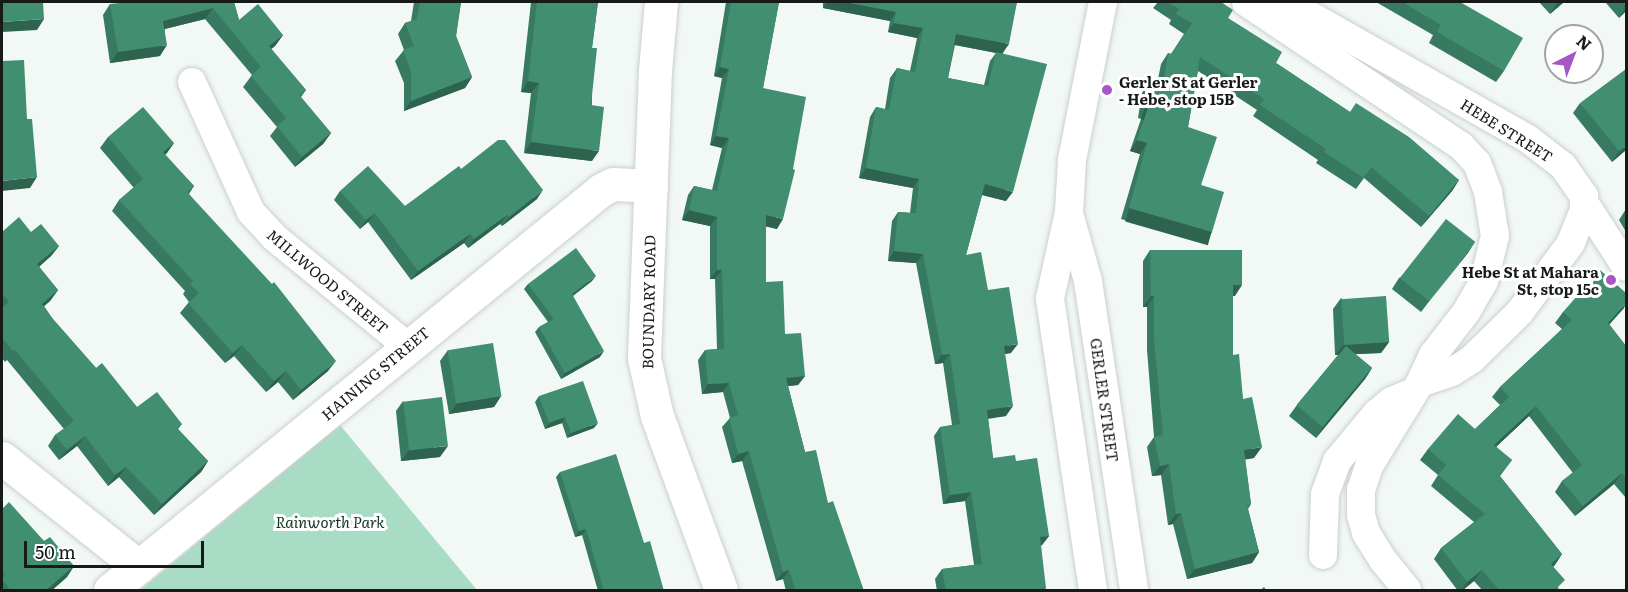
<!DOCTYPE html>
<style>
body{margin:0}
#map{position:relative;width:1628px;height:592px;overflow:hidden;background:#f2f8f5;font-family:Literata,serif}
div>[style]{position:absolute}
[style*='--x']{left:calc(var(--x)*1px);top:calc(var(--y)*1px);width:calc(var(--w)*1px);rotate:calc(var(--a)*1deg)}
.green>*{inset:0;background:#a8dcc5}
.roads{filter:drop-shadow(0 0 2px #cad0cd) drop-shadow(0 0 2px #cad0cd)}
.street>*{height:28px;margin:-14px;padding:0 14px;transform-origin:14px;border-radius:14px;background:#fff}
.secondary>*{height:33px;margin:-16.5px;padding:0 16.5px;transform-origin:16.5px;border-radius:16.5px;background:#fff}
.wall>*{inset:0;background:#387a61}
.shaded-wall>*{inset:0;background:#2e634f;transform-origin:0 0}
.building>*{inset:0;background:#418e71;transform-origin:0 0}
.dots>*{width:16px;height:16px;translate:-50% -50%;box-sizing:border-box;border:3px solid #fff;border-radius:50%}
span{translate:-50% -50%;white-space:nowrap;text-align:center;line-height:1.15;-webkit-text-stroke:6px #fff;paint-order:stroke}
.poi-label{font-size:15px;color:#171a19;font-weight:700}
.left{translate:0 -50%;text-align:left}
.right{translate:-100% -50%;text-align:right}
.street-label{font-size:15px;color:#171a19}
.park-label{font-size:15px;color:#0f3325;font-style:italic}
.frame{position:absolute;inset:0;border:3px solid #171a19;pointer-events:none}
.north{position:absolute;left:1544px;top:24px;width:60px;height:60px;box-sizing:border-box;background:#fff;border:2px solid #a2a3a3;border-radius:50%;rotate:42deg;font-size:16px;font-weight:700;line-height:24px;text-align:center;color:#171a19}
.north::after{content:'';display:block;margin:auto;width:21px;height:27px;background:#a756c6;clip-path:polygon(50% 0,100% 100%,50% 72%,0 100%)}
.scale{position:absolute;left:24px;top:541px;width:180px;height:27px;box-sizing:border-box;border:3px solid #171a19;border-top:0;padding-left:8px;font-size:18px;line-height:21px;white-space:nowrap;color:#171a19;-webkit-text-stroke:4px #fff;paint-order:stroke}
</style>
<div id="map">
<div class="green">
<i style="clip-path:polygon(340px 425px,477px 590px,140px 590px)"></i>
</div>
<div class="roads">
<div class="street">
<i style="--x:1246;--y:2;--w:259;--a:33.8"></i>
<i style="--x:1461;--y:146;--w:23;--a:47"></i>
<i style="--x:1477;--y:163;--w:31;--a:69"></i>
<i style="--x:1488;--y:192;--w:45;--a:81"></i>
<i style="--x:1495;--y:236;--w:46;--a:103.7"></i>
<i style="--x:1484;--y:281;--w:34;--a:120"></i>
<i style="--x:1467;--y:311;--w:56;--a:127.7"></i>
<i style="--x:1433;--y:355;--w:31;--a:115"></i>
<i style="--x:1420;--y:383;--w:97;--a:121.6"></i>
<i style="--x:1369;--y:466;--w:25;--a:108"></i>
<i style="--x:1361;--y:490;--w:25;--a:90"></i>
<i style="--x:1361;--y:515;--w:19;--a:74"></i>
<i style="--x:1366;--y:533;--w:32;--a:58"></i>
<i style="--x:1383;--y:560;--w:38;--a:51"></i>
<i style="--x:1286;--y:2;--w:278;--a:29.5"></i>
<i style="--x:1528;--y:139;--w:44;--a:37.6"></i>
<i style="--x:1563;--y:166;--w:37;--a:55"></i>
<i style="--x:1584;--y:196;--w:14;--a:90"></i>
<i style="--x:1584;--y:210;--w:35;--a:112"></i>
<i style="--x:1571;--y:243;--w:87;--a:126.6"></i>
<i style="--x:1519;--y:313;--w:67;--a:135.6"></i>
<i style="--x:1471;--y:360;--w:22;--a:148"></i>
<i style="--x:1452;--y:372;--w:34;--a:161"></i>
<i style="--x:192;--y:82;--w:143;--a:65.6"></i>
<i style="--x:251;--y:212;--w:35;--a:47"></i>
<i style="--x:275;--y:238;--w:171;--a:39.3"></i>
<i style="--x:1585;--y:204;--w:75;--a:56.9"></i>
<i style="--x:1070;--y:217;--w:66;--a:74.3"></i>
<i style="--x:1088;--y:281;--w:312;--a:81.5"></i>
<i style="--x:1323;--y:555;--w:61;--a:-88.1"></i>
<i style="--x:1325;--y:494;--w:35;--a:-70"></i>
<i style="--x:1337;--y:461;--w:62;--a:-50.2"></i>
<i style="--x:1377;--y:413;--w:19;--a:-39"></i>
<i style="--x:1392;--y:401;--w:23;--a:-23"></i>
<i style="--x:1093;--y:590;--w:295;--a:-98.4"></i>
<i style="--x:1050;--y:298;--w:88;--a:-77.5"></i>
<i style="--x:1069;--y:212;--w:52;--a:-86.7"></i>
<i style="--x:1072;--y:160;--w:161;--a:-78.9"></i>
</div>
<div class="secondary">
<i style="--x:661;--y:2;--w:68;--a:95"></i>
<i style="--x:655;--y:70;--w:288;--a:92.2"></i>
<i style="--x:644;--y:358;--w:59;--a:77.4"></i>
<i style="--x:657;--y:416;--w:185;--a:69.8"></i>
<i style="--x:2;--y:458;--w:175;--a:38.5"></i>
<i style="--x:110;--y:590;--w:633;--a:-39.17"></i>
<i style="--x:601;--y:190;--w:13;--a:-27"></i>
<i style="--x:613;--y:184;--w:38;--a:3"></i>
</div>
</div>
<div class="wall">
<i style="clip-path:polygon(234px 2px,239px 20px,283px 35px,275px 46px,271px 49px,306px 90px,301px 97px,331px 133px,323px 144px,295px 167px,270px 136px,277px 127px,243px 87px,252px 75px,205px 19px,165px 29px,160px 56px,110px 63px,103px 15px,110px 4px)"></i>
<i style="clip-path:polygon(414px 2px,461px 2px,456px 36px,472px 77px,465px 88px,404px 111px,404px 83px,395px 61px,404px 50px,398px 34px,405px 23px,411px 21px)"></i>
<i style="clip-path:polygon(531px 2px,598px 2px,592px 48px,592px 161px,524px 153px,531px 93px,521px 92px)"></i>
<i style="clip-path:polygon(726px 2px,779px 2px,763px 88px,777px 229px,766px 226px,766px 282px,785px 334px,805px 376px,798px 385px,788px 386px,805px 452px,828px 503px,864px 591px,786px 591px,783px 579px,776px 581px,742px 461px,732px 463px,722px 427px,730px 418px,723px 392px,702px 394px,698px 360px,705px 350px,717px 349px,715px 279px,710px 279px,710px 226px,682px 220px,688px 195px,694px 186px,712px 190px,722px 148px,710px 145px,722px 78px,714px 76px)"></i>
<i style="clip-path:polygon(evenodd,815px 2px,1017px 2px,1003px 53px,1006px 201px,982px 195px,966px 255px,988px 290px,1011px 353px,1005px 354px,1006px 416px,988px 418px,993px 458px,1016px 461px,1049px 536px,1042px 545px,1041px 546px,1044px 591px,937px 591px,935px 579px,942px 569px,974px 565px,965px 501px,943px 504px,934px 436px,940px 427px,952px 425px,943px 363px,935px 364px,916px 263px,888px 261px,892px 221px,898px 212px,910px 213px,913px 188px,859px 178px,870px 117px,876px 107px,885px 109px,890px 78px,897px 68px,910px 71px,917px 38px,888px 32px,890px 21px,823px 8px,823px 3px,815px 2px,955px 45px,996px 53px,990px 61px,984px 85px,948px 78px,955px 45px)"></i>
<i style="clip-path:polygon(1158px 2px,1221px 2px,1228px 18px,1276px 63px,1350px 112px,1459px 180px,1452px 191px,1421px 227px,1364px 178px,1356px 189px,1316px 163px,1318px 160px,1253px 116px,1257px 110px,1198px 71px,1188px 127px,1212px 232px,1205px 243px,1121px 219px,1140px 154px,1130px 151px,1141px 119px,1138px 118px,1142px 93px,1149px 82px,1157px 84px,1161px 64px,1168px 53px,1171px 54px,1184px 34px,1169px 24px,1171px 20px,1153px 8px)"></i>
<i style="clip-path:polygon(1376px 2px,1460px 2px,1504px 71px,1496px 82px,1429px 43px,1433px 35px)"></i>
<i style="clip-path:polygon(1539px 2px,1564px 2px,1550px 14px)"></i>
<i style="clip-path:polygon(1607px 2px,1626px 2px,1626px 11px,1619px 18px,1606px 3px)"></i>
<i style="clip-path:polygon(1580px 103px,1626px 150px,1612px 162px,1573px 113px)"></i>
<i style="clip-path:polygon(108px 137px,174px 143px,165px 155px,194px 186px,189px 194px,328px 371px,293px 400px,278px 382px,266px 392px,234px 356px,225px 363px,180px 313px,189px 302px,183px 294px,185px 291px,112px 211px,119px 200px,134px 188px,100px 148px)"></i>
<i style="clip-path:polygon(461px 169px,537px 199px,502px 226px,500px 224px,468px 248px,464px 243px,411px 280px,368px 222px,360px 229px,334px 200px,340px 191px,405px 206px)"></i>
<i style="clip-path:polygon(1626px 209px,1626px 232px,1619px 220px)"></i>
<i style="clip-path:polygon(2px 232px,31px 232px,59px 246px,51px 256px,39px 267px,58px 290px,50px 301px,44px 306px,52px 318px,96px 368px,137px 407px,182px 424px,178px 429px,208px 461px,201px 472px,154px 515px,119px 477px,108px 486px,77px 446px,59px 460px,48px 446px,55px 435px,64px 429px,7px 360px,5px 362px,2px 358px)"></i>
<i style="clip-path:polygon(1475px 242px,1421px 312px,1392px 289px,1399px 278px)"></i>
<i style="clip-path:polygon(1150px 250px,1235px 296px,1233px 296px,1233px 355px,1243px 399px,1254px 458px,1245px 459px,1251px 504px,1248px 509px,1259px 552px,1252px 563px,1187px 579px,1173px 524px,1168px 525px,1161px 475px,1152px 476px,1147px 447px,1154px 437px,1147px 350px,1147px 307px,1143px 307px,1143px 261px)"></i>
<i style="clip-path:polygon(592px 281px,573px 296px,600px 357px,561px 379px,535px 332px,539px 327px,548px 322px,524px 289px,528px 284px)"></i>
<i style="clip-path:polygon(1341px 298px,1389px 342px,1381px 353px,1355px 354px,1372px 368px,1365px 379px,1316px 438px,1289px 416px,1297px 405px,1338px 355px,1335px 355px,1333px 309px)"></i>
<i style="clip-path:polygon(1624px 308px,1609px 324px,1626px 346px,1626px 498px,1614px 484px,1575px 516px,1555px 492px,1562px 481px,1573px 473px,1529px 416px,1496px 447px,1512px 460px,1500px 476px,1562px 554px,1553px 567px,1559px 591px,1483px 591px,1474px 581px,1462px 591px,1458px 591px,1434px 559px,1441px 548px,1474px 522px,1431px 486px,1438px 475px,1420px 460px,1428px 449px,1475px 429px,1500px 405px,1492px 397px,1500px 387px,1562px 329px,1555px 323px,1563px 312px)"></i>
<i style="clip-path:polygon(448px 350px,501px 396px,494px 407px,449px 414px,440px 361px)"></i>
<i style="clip-path:polygon(539px 396px,594px 428px,567px 438px,562px 423px,545px 429px,535px 402px)"></i>
<i style="clip-path:polygon(403px 401px,440px 457px,401px 461px,396px 411px)"></i>
<i style="clip-path:polygon(560px 472px,644px 543px,664px 591px,598px 591px,582px 535px,575px 537px,556px 477px)"></i>
<i style="clip-path:polygon(2px 509px,44px 541px,74px 566px,67px 577px,51px 591px,2px 591px)"></i>
</div>
<div class="shaded-wall">
<i style="clip-path:polygon(827px 2px,845px 2px,896px 12px,890px 21px,823px 8px)"></i>
<i style="clip-path:polygon(1559px 2px,1564px 2px,1550px 14px,1557px 3px)"></i>
<i style="clip-path:polygon(1626px 7px,1626px 11px,1619px 18px)"></i>
<i style="clip-path:polygon(213px 8px,205px 19px,156px 31px,163px 21px)"></i>
<i style="clip-path:polygon(44px 19px,37px 30px,2px 32px,2px 22px)"></i>
<i style="clip-path:polygon(894px 23px,923px 28px,917px 38px,888px 32px)"></i>
<i style="clip-path:polygon(956px 34px,1009px 44px,1002px 54px,950px 44px)"></i>
<i style="clip-path:polygon(283px 35px,275px 46px,262px 57px,269px 46px)"></i>
<i style="clip-path:polygon(167px 45px,160px 56px,110px 63px,118px 52px)"></i>
<i style="clip-path:polygon(720px 67px,729px 69px,722px 78px,714px 76px)"></i>
<i style="clip-path:polygon(472px 77px,465px 88px,404px 111px,411px 101px)"></i>
<i style="clip-path:polygon(528px 81px,539px 83px,531px 93px,521px 92px)"></i>
<i style="left:1145px;top:107px;width:3px;height:13px;rotate:18deg"></i>
<i style="clip-path:polygon(331px 133px,323px 144px,295px 167px,302px 157px)"></i>
<i style="clip-path:polygon(716px 136px,729px 138px,722px 148px,710px 145px)"></i>
<i style="clip-path:polygon(1137px 140px,1147px 143px,1140px 154px,1130px 151px)"></i>
<i style="clip-path:polygon(531px 142px,599px 151px,592px 161px,524px 153px)"></i>
<i style="clip-path:polygon(174px 143px,167px 153px,156px 163px,163px 152px)"></i>
<i style="clip-path:polygon(1626px 146px,1626px 150px,1612px 162px,1619px 151px)"></i>
<i style="clip-path:polygon(866px 168px,919px 179px,913px 188px,859px 178px)"></i>
<i style="clip-path:polygon(37px 177px,30px 188px,2px 191px,2px 181px)"></i>
<i style="clip-path:polygon(1459px 180px,1452px 191px,1421px 227px,1429px 216px)"></i>
<i style="clip-path:polygon(985px 184px,1013px 192px,1006px 201px,978px 194px)"></i>
<i style="clip-path:polygon(543px 190px,537px 199px,502px 226px,509px 217px)"></i>
<i style="left:1129px;top:208px;width:86px;height:14px;rotate:16deg"></i>
<i style="clip-path:polygon(689px 210px,717px 217px,710px 226px,682px 220px)"></i>
<i style="clip-path:polygon(375px 213px,368px 222px,360px 229px,366px 220px)"></i>
<i style="clip-path:polygon(507px 215px,500px 224px,468px 248px,474px 239px)"></i>
<i style="clip-path:polygon(766px 215px,783px 219px,777px 229px,759px 225px)"></i>
<i style="clip-path:polygon(470px 234px,464px 243px,411px 280px,418px 271px)"></i>
<i style="clip-path:polygon(1475px 242px,1468px 253px,1421px 312px,1429px 302px)"></i>
<i style="clip-path:polygon(59px 246px,51px 256px,29px 275px,37px 264px)"></i>
<i style="clip-path:polygon(894px 251px,923px 254px,916px 263px,888px 261px)"></i>
<i style="clip-path:polygon(717px 270px,722px 270px,715px 279px,710px 279px)"></i>
<i style="clip-path:polygon(596px 276px,592px 281px,568px 299px,572px 294px)"></i>
<i style="clip-path:polygon(1233px 285px,1242px 285px,1235px 296px,1225px 296px)"></i>
<i style="clip-path:polygon(58px 290px,50px 301px,34px 315px,42px 304px)"></i>
<i style="clip-path:polygon(1151px 296px,1154px 296px,1147px 307px,1143px 307px)"></i>
<i style="clip-path:polygon(1626px 303px,1624px 308px,1601px 334px,1608px 323px)"></i>
<i style="clip-path:polygon(1389px 342px,1381px 353px,1335px 355px,1343px 345px)"></i>
<i style="clip-path:polygon(1018px 344px,1011px 353px,997px 355px,1004px 346px)"></i>
<i style="clip-path:polygon(242px 345px,234px 356px,225px 363px,233px 353px)"></i>
<i style="clip-path:polygon(604px 351px,600px 357px,561px 379px,565px 373px)"></i>
<i style="clip-path:polygon(950px 354px,943px 363px,935px 364px,942px 355px)"></i>
<i style="clip-path:polygon(336px 361px,328px 371px,293px 400px,301px 390px)"></i>
<i style="clip-path:polygon(1372px 368px,1365px 379px,1316px 438px,1323px 427px)"></i>
<i style="clip-path:polygon(286px 371px,278px 382px,266px 392px,274px 381px)"></i>
<i style="clip-path:polygon(805px 376px,798px 385px,779px 387px,786px 378px)"></i>
<i style="clip-path:polygon(729px 383px,723px 392px,702px 394px,708px 384px)"></i>
<i style="clip-path:polygon(501px 396px,494px 407px,449px 414px,457px 403px)"></i>
<i style="clip-path:polygon(1013px 406px,1006px 416px,981px 420px,987px 410px)"></i>
<i style="clip-path:polygon(1536px 406px,1529px 416px,1486px 456px,1494px 445px)"></i>
<i style="clip-path:polygon(565px 417px,562px 423px,545px 429px,549px 423px)"></i>
<i style="clip-path:polygon(598px 423px,594px 428px,567px 438px,571px 433px)"></i>
<i style="clip-path:polygon(85px 436px,77px 446px,59px 460px,67px 450px)"></i>
<i style="clip-path:polygon(448px 446px,440px 457px,401px 461px,409px 450px)"></i>
<i style="clip-path:polygon(1262px 447px,1254px 458px,1237px 461px,1244px 450px)"></i>
<i style="clip-path:polygon(749px 451px,742px 461px,732px 463px,738px 454px)"></i>
<i style="clip-path:polygon(208px 461px,201px 472px,154px 515px,162px 504px)"></i>
<i style="clip-path:polygon(1169px 464px,1161px 475px,1152px 476px,1160px 466px)"></i>
<i style="clip-path:polygon(126px 467px,119px 477px,108px 486px,115px 475px)"></i>
<i style="clip-path:polygon(1622px 473px,1614px 484px,1575px 516px,1583px 506px)"></i>
<i style="clip-path:polygon(971px 492px,965px 501px,943px 504px,950px 495px)"></i>
<i style="clip-path:polygon(1181px 513px,1173px 524px,1168px 525px,1176px 514px)"></i>
<i style="clip-path:polygon(586px 529px,582px 535px,575px 537px,579px 531px)"></i>
<i style="clip-path:polygon(1049px 536px,1042px 545px,1033px 547px,1040px 537px)"></i>
<i style="clip-path:polygon(1259px 552px,1252px 563px,1187px 579px,1195px 569px)"></i>
<i style="clip-path:polygon(1562px 554px,1555px 565px,1544px 575px,1551px 564px)"></i>
<i style="clip-path:polygon(74px 566px,67px 577px,51px 591px,45px 591px)"></i>
<i style="clip-path:polygon(789px 570px,783px 579px,776px 581px,783px 572px)"></i>
<i style="clip-path:polygon(1482px 570px,1474px 581px,1461px 591px,1467px 582px)"></i>
<i style="clip-path:polygon(1046px 588px,1044px 591px,1023px 591px)"></i>
</div>
<div class="building">
<i style="clip-path:polygon(2px 2px,43px 2px,44px 19px,2px 22px)"></i>
<i style="clip-path:polygon(130px 2px,234px 2px,239px 20px,258px 4px,283px 35px,269px 46px,306px 90px,299px 95px,331px 133px,302px 157px,277px 126px,286px 118px,251px 76px,261px 67px,213px 8px,163px 21px,167px 45px,118px 52px,110px 4px)"></i>
<i style="clip-path:polygon(420px 2px,461px 2px,456px 36px,472px 77px,411px 101px,411px 72px,403px 50px,414px 46px,405px 23px,417px 19px)"></i>
<i style="clip-path:polygon(537px 2px,598px 2px,592px 48px,597px 48px,591px 105px,604px 107px,599px 151px,531px 142px,539px 83px,528px 81px)"></i>
<i style="clip-path:polygon(731px 2px,779px 2px,763px 88px,806px 97px,793px 169px,795px 170px,783px 219px,766px 215px,766px 282px,783px 281px,785px 334px,801px 333px,805px 376px,786px 378px,805px 452px,816px 450px,828px 503px,833px 501px,864px 591px,796px 591px,789px 570px,783px 572px,749px 451px,738px 454px,729px 418px,738px 415px,729px 383px,708px 384px,705px 350px,724px 349px,722px 270px,717px 270px,717px 217px,689px 210px,694px 186px,717px 191px,729px 138px,716px 136px,729px 69px,720px 67px)"></i>
<i style="clip-path:polygon(845px 2px,1017px 2px,1009px 44px,956px 34px,948px 78px,988px 86px,996px 52px,1047px 64px,1013px 192px,985px 184px,966px 255px,981px 252px,988px 290px,1009px 287px,1018px 344px,1004px 346px,1013px 406px,987px 410px,993px 458px,1015px 455px,1016px 461px,1037px 458px,1049px 536px,1040px 537px,1046px 588px,1023px 591px,946px 591px,942px 569px,982px 564px,971px 492px,950px 495px,940px 427px,960px 424px,950px 354px,942px 355px,923px 254px,894px 251px,898px 212px,916px 213px,919px 179px,866px 168px,876px 107px,889px 110px,897px 68px,915px 72px,923px 28px,894px 23px,896px 12px)"></i>
<i style="clip-path:polygon(1167px 2px,1221px 2px,1233px 10px,1228px 18px,1282px 52px,1276px 63px,1350px 112px,1356px 103px,1409px 137px,1459px 180px,1429px 216px,1371px 167px,1364px 178px,1324px 152px,1326px 149px,1260px 105px,1264px 99px,1200px 57px,1188px 127px,1217px 137px,1201px 185px,1224px 192px,1212px 232px,1129px 208px,1147px 143px,1137px 140px,1148px 108px,1145px 107px,1149px 82px,1163px 85px,1168px 53px,1172px 54px,1192px 23px,1176px 14px,1179px 9px)"></i>
<i style="clip-path:polygon(1402px 2px,1460px 2px,1523px 38px,1504px 71px,1437px 32px,1441px 25px)"></i>
<i style="clip-path:polygon(1622px 2px,1626px 2px,1626px 7px)"></i>
<i style="clip-path:polygon(24px 60px,27px 119px,32px 119px,37px 177px,2px 181px,2px 61px)"></i>
<i style="clip-path:polygon(1626px 69px,1626px 146px,1619px 151px,1580px 103px)"></i>
<i style="clip-path:polygon(143px 107px,174px 143px,163px 152px,194px 186px,187px 192px,272px 284px,274px 282px,336px 361px,301px 390px,286px 371px,274px 381px,242px 345px,233px 353px,188px 303px,199px 293px,190px 284px,193px 281px,119px 200px,143px 179px,108px 137px)"></i>
<i style="clip-path:polygon(498px 140px,505px 140px,543px 190px,509px 217px,507px 215px,474px 239px,470px 234px,418px 271px,375px 213px,366px 220px,340px 191px,368px 166px,405px 206px,459px 166px,461px 169px)"></i>
<i style="clip-path:polygon(19px 217px,31px 232px,41px 224px,59px 246px,37px 264px,58px 290px,42px 304px,52px 318px,96px 368px,102px 363px,137px 407px,157px 392px,182px 424px,177px 428px,208px 461px,162px 504px,126px 467px,115px 475px,85px 436px,67px 450px,55px 435px,74px 421px,15px 350px,13px 351px,2px 338px,2px 308px,9px 302px,2px 294px,2px 232px)"></i>
<i style="left:1446px;top:219px;width:37px;height:75px;rotate:38deg"></i>
<i style="clip-path:polygon(576px 248px,596px 276px,572px 294px,604px 351px,565px 373px,539px 327px,554px 319px,528px 284px)"></i>
<i style="clip-path:polygon(1150px 250px,1242px 250px,1242px 285px,1233px 285px,1233px 355px,1239px 354px,1243px 399px,1252px 397px,1262px 447px,1244px 450px,1251px 504px,1247px 505px,1259px 552px,1195px 569px,1181px 513px,1176px 514px,1169px 464px,1160px 466px,1154px 437px,1163px 435px,1154px 339px,1154px 296px,1151px 296px)"></i>
<i style="clip-path:polygon(1600px 270px,1626px 293px,1626px 303px,1608px 323px,1626px 346px,1626px 479px,1622px 473px,1583px 506px,1562px 481px,1582px 465px,1536px 406px,1494px 445px,1512px 460px,1499px 475px,1562px 554px,1551px 564px,1565px 580px,1557px 588px,1559px 591px,1500px 591px,1482px 570px,1467px 582px,1441px 548px,1485px 514px,1438px 475px,1446px 465px,1428px 449px,1458px 414px,1475px 429px,1509px 397px,1500px 387px,1572px 320px,1563px 312px)"></i>
<i style="left:1386px;top:296px;width:46px;height:45px;rotate:86deg"></i>
<i style="left:493px;top:343px;width:54px;height:46px;rotate:81deg"></i>
<i style="left:1346px;top:346px;width:34px;height:77px;rotate:40deg"></i>
<i style="clip-path:polygon(583px 381px,598px 423px,571px 433px,565px 417px,549px 423px,539px 396px)"></i>
<i style="left:442px;top:397px;width:49px;height:39px;rotate:83deg"></i>
<i style="clip-path:polygon(616px 454px,644px 543px,650px 541px,664px 591px,604px 591px,586px 529px,579px 531px,560px 472px)"></i>
<i style="clip-path:polygon(9px 502px,44px 541px,50px 537px,74px 566px,45px 591px,11px 591px,2px 579px,2px 577px,5px 574px,2px 570px,2px 509px)"></i>
<i style="clip-path:polygon(1264px 587px,1267px 591px,1259px 591px)"></i>
</div>
<div class="dots">
<i style="left:1107px;top:90px;background:#a756c6"></i>
<i style="left:1611px;top:280px;background:#a756c6"></i>
</div>
<div class="poi-label">
<span class="left" style="left:1119px;top:90px">Gerler St at Gerler<br>- Hebe, stop 15B</span>
<span class="right" style="left:1599px;top:280px">Hebe St at Mahara<br>St, stop 15c</span>
</div>
<div class="street-label">
<span style="left:1507px;top:130px;rotate:32deg">HEBE STREET</span>
<span style="left:328px;top:281px;rotate:40deg">MILLWOOD STREET</span>
<span style="left:648px;top:302px;rotate:-89deg">BOUNDARY ROAD</span>
<span style="left:375px;top:373px;rotate:-40deg">HAINING STREET</span>
<span style="left:1105px;top:400px;rotate:82deg">GERLER STREET</span>
</div>
<div class="park-label">
<span style="left:330px;top:522px">Rainworth Park</span>
</div>
<div class="frame"></div>
<div class="north">N</div>
<div class="scale">50 m</div>
</div>
